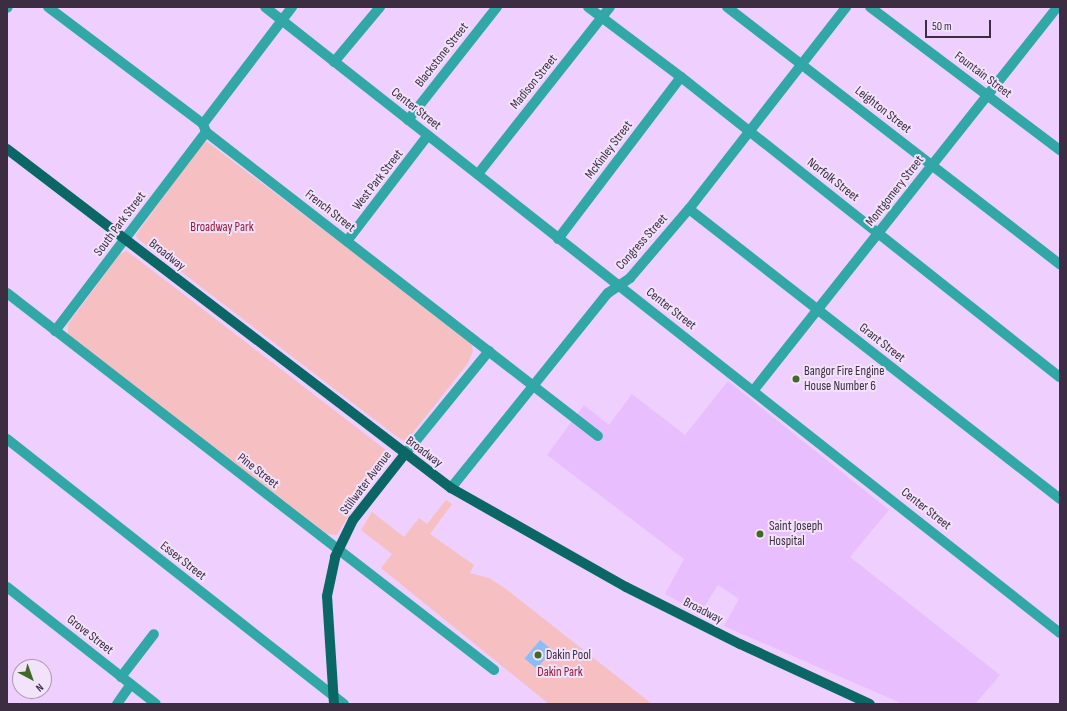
<!DOCTYPE html>
<style>
body{margin:0}
#map{position:relative;width:1067px;height:711px;overflow:hidden;background:#eecffe;font-family:"Sofia Sans Condensed",sans-serif}
div>[style]{position:absolute}
[style*='--x']{left:calc(var(--x)*1px);top:calc(var(--y)*1px);width:calc(var(--w)*1px);rotate:calc(var(--a)*1deg)}
.built>*{inset:0;background:#e9befe}
.green>*{inset:0;background:#f6bfc2}
.water>*{inset:0;background:#8dbdf9;transform-origin:0 0}
.minor>*{height:10px;margin:-5px;padding:0 5px;transform-origin:5px;border-radius:5px;background:#31a8a7}
.major>*{height:10px;margin:-5px;padding:0 5px;transform-origin:5px;border-radius:5px;background:#0a6766}
.dots>*{width:11px;height:11px;translate:-50% -50%;box-sizing:border-box;border:2px solid #f2e3fb;border-radius:50%}
span{translate:-50% -50%;white-space:nowrap;text-align:center;line-height:1.15;-webkit-text-stroke:4px #f2e3fb;paint-order:stroke}
.street-label{font-size:13px;color:#3c2d43}
.park-label{font-size:13px;color:#941836}
.poi-label{font-size:13px;color:#3c2d43}
.left{translate:0 -50%;text-align:left}
.frame{position:absolute;inset:0;border:8px solid #3c2d43;pointer-events:none}
.north{position:absolute;left:12px;top:659px;width:40px;height:40px;box-sizing:border-box;background:#f2e3fb;border:1px solid #a99ab1;border-radius:50%;rotate:139deg;font-size:11px;font-weight:700;line-height:16px;text-align:center;color:#3c2d43}
.north::after{content:'';display:block;margin:auto;width:14px;height:18px;background:#416824;clip-path:polygon(50% 0,100% 100%,50% 72%,0 100%)}
.scale{position:absolute;left:925px;top:20px;width:66px;height:18px;box-sizing:border-box;border:2px solid #3c2d43;border-top:0;padding-left:5px;font-size:12px;line-height:14px;white-space:nowrap;color:#3c2d43;-webkit-text-stroke:3px #f2e3fb;paint-order:stroke}
</style>
<div id="map">
<div class="built">
<i style="clip-path:polygon(728px 381px,889px 510px,850px 557px,1000px 675px,975px 704px,903px 704px,724px 626px,739px 599px,718px 585px,700px 613px,665px 594px,684px 559px,547px 455px,584px 405px,609px 425px,632px 394px,685px 435px)"></i>
</div>
<div class="green">
<i style="clip-path:polygon(206px 141px,471px 341px,473px 351px,468px 363px,408px 439px,404px 441px,396px 436px,137px 238px,136px 235px,201px 145px)"></i>
<i style="clip-path:polygon(127px 251px,386px 450px,387px 460px,384px 466px,357px 501px,337px 535px,327px 534px,68px 334px,68px 324px,120px 254px)"></i>
<i style="clip-path:polygon(446px 500px,452px 504px,430px 534px,474px 565px,470px 573px,489px 578px,506px 589px,652px 704px,549px 704px,381px 568px,392px 554px,361px 530px,372px 512px,404px 537px,419px 518px,427px 524px)"></i>
</div>
<div class="water">
<i style="left:540px;top:640px;width:16px;height:24px;rotate:40deg"></i>
</div>
<div class="minor">
<i style="--x:48;--y:7;--w:194;--a:37"></i>
<i style="--x:203;--y:124;--w:9;--a:69"></i>
<i style="--x:206;--y:132;--w:496;--a:37.8"></i>
<i style="--x:265;--y:7;--w:1012;--a:38.22"></i>
<i style="--x:588;--y:7;--w:116;--a:37"></i>
<i style="--x:681;--y:77;--w:483;--a:38.4"></i>
<i style="--x:727;--y:7;--w:421;--a:37.7"></i>
<i style="--x:870;--y:7;--w:238;--a:37"></i>
<i style="--x:7;--y:8;--w:1;--a:-45"></i>
<i style="--x:334;--y:62;--w:72;--a:-50.1"></i>
<i style="--x:408;--y:120;--w:144;--a:-51.8"></i>
<i style="--x:203;--y:124;--w:147;--a:-52.7"></i>
<i style="--x:478;--y:174;--w:213;--a:-51.7"></i>
<i style="--x:689;--y:209;--w:471;--a:38"></i>
<i style="--x:558;--y:239;--w:203;--a:-52.8"></i>
<i style="--x:347;--y:241;--w:133;--a:-52.6"></i>
<i style="--x:7;--y:293;--w:616;--a:37.74"></i>
<i style="--x:55;--y:331;--w:250;--a:-52.8"></i>
<i style="--x:753;--y:391;--w:490;--a:-51.6"></i>
<i style="--x:7;--y:439;--w:429;--a:38.2"></i>
<i style="--x:405;--y:454;--w:133;--a:-50.8"></i>
<i style="--x:451;--y:488;--w:250;--a:-51.2"></i>
<i style="--x:608;--y:293;--w:27;--a:-34"></i>
<i style="--x:630;--y:278;--w:91;--a:-49.5"></i>
<i style="--x:689;--y:209;--w:256;--a:-52.1"></i>
<i style="--x:7;--y:587;--w:189;--a:38.1"></i>
<i style="--x:121;--y:677;--w:54;--a:-52.5"></i>
<i style="--x:117;--y:704;--w:24;--a:-55"></i>
</div>
<div class="major">
<i style="--x:7;--y:149;--w:559;--a:37.36"></i>
<i style="--x:451;--y:488;--w:201;--a:29.5"></i>
<i style="--x:626;--y:587;--w:127;--a:26.6"></i>
<i style="--x:740;--y:644;--w:143;--a:24.8"></i>
<i style="--x:334;--y:704;--w:108;--a:-93.7"></i>
<i style="--x:327;--y:596;--w:40;--a:-78"></i>
<i style="--x:335;--y:557;--w:41;--a:-64.1"></i>
<i style="--x:353;--y:520;--w:84;--a:-51.8"></i>
</div>
<div class="dots">
<i style="left:796px;top:379px;background:#416824"></i>
<i style="left:760px;top:534px;background:#416824"></i>
<i style="left:538px;top:655px;background:#416824"></i>
</div>
<div class="street-label">
<span style="left:442px;top:55px;rotate:-52deg">Blackstone Street</span>
<span style="left:983px;top:75px;rotate:37deg">Fountain Street</span>
<span style="left:534px;top:82px;rotate:-51deg">Madison Street</span>
<span style="left:416px;top:109px;rotate:38deg">Center Street</span>
<span style="left:883px;top:110px;rotate:38deg">Leighton Street</span>
<span style="left:609px;top:150px;rotate:-53deg">McKinley Street</span>
<span style="left:378px;top:180px;rotate:-52deg">West Park Street</span>
<span style="left:833px;top:180px;rotate:38deg">Norfolk Street</span>
<span style="left:895px;top:191px;rotate:-52deg">Montgomery Street</span>
<span style="left:330px;top:211px;rotate:38deg">French Street</span>
<span style="left:120px;top:224px;rotate:-53deg">South Park Street</span>
<span style="left:642px;top:242px;rotate:-48deg">Congress Street</span>
<span style="left:167px;top:255px;rotate:38deg">Broadway</span>
<span style="left:671px;top:309px;rotate:38deg">Center Street</span>
<span style="left:882px;top:343px;rotate:38deg">Grant Street</span>
<span style="left:424px;top:452px;rotate:37deg">Broadway</span>
<span style="left:258px;top:471px;rotate:38deg">Pine Street</span>
<span style="left:366px;top:483px;rotate:-53deg">Stillwater Avenue</span>
<span style="left:926px;top:509px;rotate:38deg">Center Street</span>
<span style="left:183px;top:561px;rotate:38deg">Essex Street</span>
<span style="left:703px;top:611px;rotate:27deg">Broadway</span>
<span style="left:90px;top:635px;rotate:38deg">Grove Street</span>
</div>
<div class="park-label">
<span style="left:222px;top:227px">Broadway Park</span>
<span style="left:560px;top:672px">Dakin Park</span>
</div>
<div class="poi-label">
<span class="left" style="left:804px;top:379px">Bangor Fire Engine<br>House Number 6</span>
<span class="left" style="left:769px;top:534px">Saint Joseph<br>Hospital</span>
<span class="left" style="left:546px;top:655px">Dakin Pool</span>
</div>
<div class="frame"></div>
<div class="north">N</div>
<div class="scale">50 m</div>
</div>
